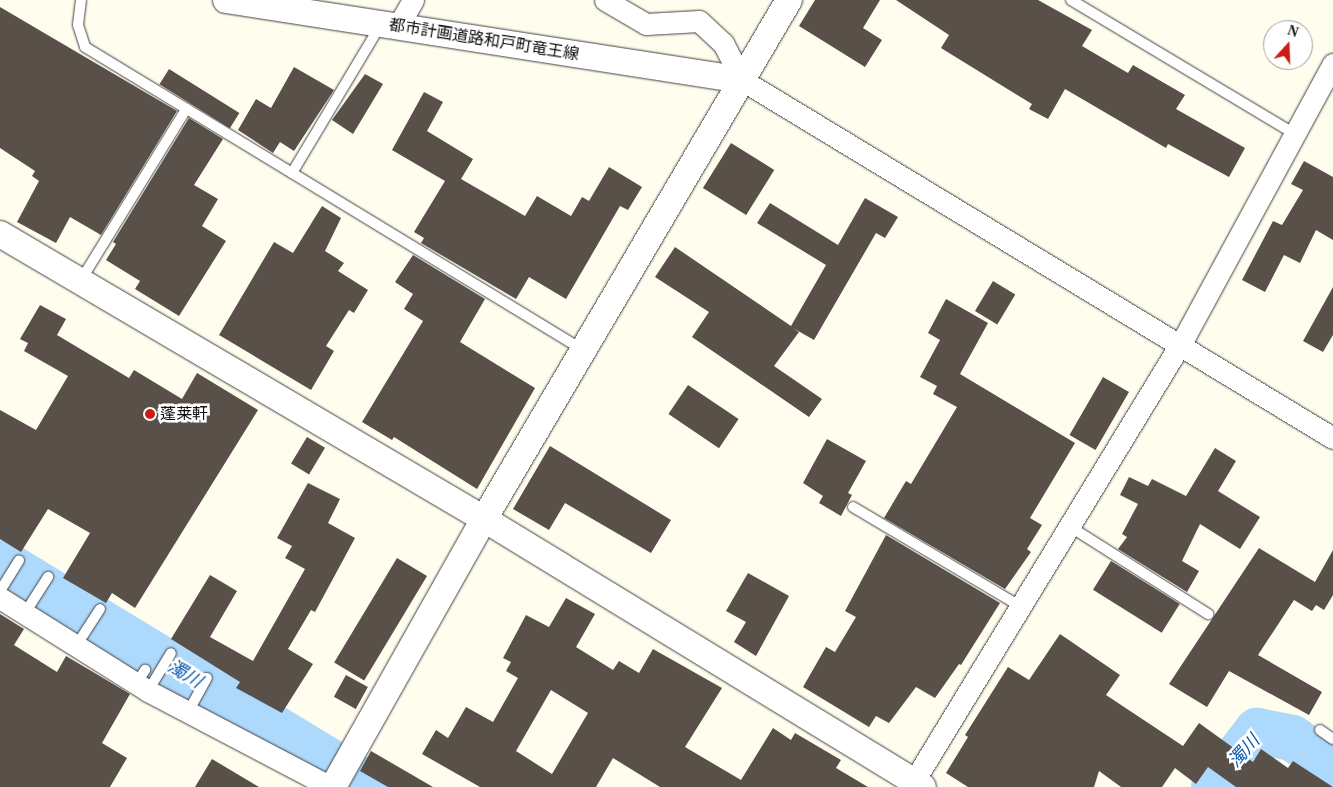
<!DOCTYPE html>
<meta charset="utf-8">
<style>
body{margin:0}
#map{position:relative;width:1333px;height:787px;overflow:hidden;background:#fffdee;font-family:"Times New Roman","Noto Sans JP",serif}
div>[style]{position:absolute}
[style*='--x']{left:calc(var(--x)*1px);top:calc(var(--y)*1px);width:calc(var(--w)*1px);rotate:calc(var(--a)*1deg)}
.river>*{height:46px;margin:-23px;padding:0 23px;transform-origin:23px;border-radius:23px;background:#add9fd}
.building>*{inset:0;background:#585049;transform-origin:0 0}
.roads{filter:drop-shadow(0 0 1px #414141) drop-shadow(0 0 1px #414141)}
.service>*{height:10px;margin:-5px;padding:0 5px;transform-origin:5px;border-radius:5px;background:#fff}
.minor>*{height:21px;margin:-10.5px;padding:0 10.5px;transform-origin:10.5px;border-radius:10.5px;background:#fff}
.tertiary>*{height:26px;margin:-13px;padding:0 13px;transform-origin:13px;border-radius:13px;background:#fff}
.dots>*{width:14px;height:14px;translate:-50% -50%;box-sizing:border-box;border:2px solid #fff;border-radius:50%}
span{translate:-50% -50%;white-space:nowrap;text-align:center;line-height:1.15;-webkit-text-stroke:5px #fff;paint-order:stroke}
.street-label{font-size:16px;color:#0e0e0e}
.poi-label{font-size:16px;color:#0e0e0e}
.left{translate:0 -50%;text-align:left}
.water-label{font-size:18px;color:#095aad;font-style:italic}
.north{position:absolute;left:1263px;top:20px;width:50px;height:50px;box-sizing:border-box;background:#fff;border:1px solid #9f9f9f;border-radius:50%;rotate:20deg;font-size:14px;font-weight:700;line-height:20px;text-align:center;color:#0e0e0e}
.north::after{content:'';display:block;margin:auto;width:18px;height:22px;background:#cd1b17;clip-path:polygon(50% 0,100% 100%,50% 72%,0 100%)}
</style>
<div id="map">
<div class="river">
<i style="--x:0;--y:561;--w:434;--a:31.3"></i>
<i style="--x:1214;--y:787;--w:71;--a:-52.5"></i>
<i style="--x:1257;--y:731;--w:36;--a:11"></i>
<i style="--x:1292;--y:738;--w:50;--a:34.3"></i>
</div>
<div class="building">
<i style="clip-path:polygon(815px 0,880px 0,863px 28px,882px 40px,865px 67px,799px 26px)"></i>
<i style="clip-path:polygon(896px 0,1038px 0,1092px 30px,1082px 46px,1128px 73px,1133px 65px,1185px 95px,1176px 109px,1245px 148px,1229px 177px,1168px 144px,1166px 148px,1065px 89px,1048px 119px,1029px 109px,1032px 104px,941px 48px,949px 35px)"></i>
<i style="clip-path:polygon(0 7px,177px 111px,101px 235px,70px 217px,56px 243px,17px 222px,39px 181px,32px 176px,35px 171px,0 148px)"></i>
<i style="clip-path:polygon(294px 67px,334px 90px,294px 151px,280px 142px,273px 153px,238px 130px,256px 99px,271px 108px)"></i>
<i style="left:169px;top:69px;width:83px;height:18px;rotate:32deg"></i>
<i style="clip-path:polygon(365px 74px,383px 84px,353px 134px,332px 120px)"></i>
<i style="clip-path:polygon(424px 92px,443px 102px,427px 131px,473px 159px,461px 179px,525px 216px,537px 196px,571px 216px,582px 197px,589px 201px,609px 167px,642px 187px,628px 210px,620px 206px,566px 299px,529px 277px,516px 299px,421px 243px,424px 238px,414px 232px,445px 181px,392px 150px)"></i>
<i style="clip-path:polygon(189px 118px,223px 139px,194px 185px,218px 199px,202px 226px,226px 241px,179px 316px,135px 289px,140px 281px,106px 260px,116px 244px,113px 242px)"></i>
<i style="left:731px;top:143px;width:51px;height:53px;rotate:32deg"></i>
<i style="clip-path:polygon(1304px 161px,1333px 177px,1333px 240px,1316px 230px,1300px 263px,1284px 255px,1265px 292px,1242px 280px,1273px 221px,1282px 225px,1303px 190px,1291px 184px)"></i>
<i style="clip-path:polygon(865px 198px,898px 217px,885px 238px,876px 233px,814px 340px,793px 328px,799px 332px,774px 366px,822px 399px,809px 417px,692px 337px,709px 312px,655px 277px,675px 247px,791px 326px,826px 265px,757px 223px,770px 203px,838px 245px)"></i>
<i style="clip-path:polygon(322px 206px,341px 218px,325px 251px,344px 263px,338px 271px,368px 290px,354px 313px,349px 310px,326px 346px,334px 351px,311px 390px,219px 335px,274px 242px,293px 253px)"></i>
<i style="clip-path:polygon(413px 255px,485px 299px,460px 342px,535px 388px,477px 489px,394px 437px,392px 440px,362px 422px,423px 321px,404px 309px,413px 294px,395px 282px)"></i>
<i style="left:993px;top:281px;width:26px;height:35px;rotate:31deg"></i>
<i style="clip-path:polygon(1333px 287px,1333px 335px,1323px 352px,1303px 341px)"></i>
<i style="clip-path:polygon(946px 299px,988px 323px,960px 374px,1075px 443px,1030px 518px,1042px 525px,1027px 549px,1031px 552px,1005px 589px,884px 518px,906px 481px,911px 484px,957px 407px,933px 394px,937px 386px,920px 377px,940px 340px,928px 333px)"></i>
<i style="clip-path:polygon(40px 305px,66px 319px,57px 335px,129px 378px,134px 370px,182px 399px,197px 373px,258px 410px,135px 608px,112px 593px,106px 603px,63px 578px,90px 533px,48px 509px,21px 552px,0 539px,0 410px,36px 430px,68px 376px,24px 351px,28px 343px,20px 339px)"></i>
<i style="left:1103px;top:377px;width:30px;height:67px;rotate:30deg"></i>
<i style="left:688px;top:385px;width:61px;height:35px;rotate:34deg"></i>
<i style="left:307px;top:437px;width:21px;height:31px;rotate:31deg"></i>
<i style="clip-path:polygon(827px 439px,866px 461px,848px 493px,852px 495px,841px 516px,819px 503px,823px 496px,803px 483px)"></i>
<i style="clip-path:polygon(550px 446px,671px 520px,651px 553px,565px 503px,549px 530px,513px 509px)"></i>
<i style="clip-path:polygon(1215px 448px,1236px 461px,1218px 491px,1260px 517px,1240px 549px,1200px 524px,1182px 561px,1199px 571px,1187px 592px,1118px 549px,1127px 537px,1122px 534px,1138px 504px,1120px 495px,1129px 477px,1148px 486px,1152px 479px,1186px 496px)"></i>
<i style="clip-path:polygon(308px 483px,340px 499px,328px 523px,355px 538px,315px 612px,311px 610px,288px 649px,313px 664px,282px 713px,236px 688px,240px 682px,171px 639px,210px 575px,237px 591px,210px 637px,253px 661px,305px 569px,285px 558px,292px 546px,277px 538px)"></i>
<i style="clip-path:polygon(886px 535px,1000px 603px,961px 665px,959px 664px,935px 698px,916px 687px,889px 723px,876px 716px,869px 727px,803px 687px,826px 647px,835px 652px,856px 617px,845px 611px)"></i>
<i style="clip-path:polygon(1259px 548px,1315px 582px,1333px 550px,1333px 595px,1324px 610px,1316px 605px,1312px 611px,1294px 600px,1258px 655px,1322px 692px,1309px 715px,1229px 671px,1207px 707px,1169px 684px)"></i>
<i style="left:397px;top:558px;width:35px;height:122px;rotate:31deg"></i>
<i style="left:1111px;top:561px;width:81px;height:34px;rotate:32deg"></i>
<i style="clip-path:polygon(748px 573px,789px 596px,756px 656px,734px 642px,746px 622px,726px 611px)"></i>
<i style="clip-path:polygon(evenodd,566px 598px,595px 614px,576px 647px,613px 670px,619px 661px,639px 673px,653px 649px,722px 688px,685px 747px,741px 780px,773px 728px,791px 740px,795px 733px,841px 760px,836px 768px,868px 787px,660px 787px,613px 758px,596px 787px,480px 787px,422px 754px,436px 730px,448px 738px,466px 707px,493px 722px,518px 678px,506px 671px,511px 662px,503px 658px,526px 615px,549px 627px,566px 598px,551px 690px,588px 713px,552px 774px,516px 751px,551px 690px)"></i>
<i style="clip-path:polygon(0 614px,24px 629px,14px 645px,57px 672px,66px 656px,130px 694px,102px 743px,127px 758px,110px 787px,0 787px)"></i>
<i style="clip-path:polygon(1060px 634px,1120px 675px,1106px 695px,1183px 746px,1199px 723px,1253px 762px,1261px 749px,1288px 768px,1293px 761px,1333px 787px,1236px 787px,1208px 767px,1196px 784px,1175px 768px,1162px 787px,1121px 787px,1099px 771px,1094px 787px,968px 787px,946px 773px,968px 737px,965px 735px,1008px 667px,1029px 680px)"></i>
<i style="left:346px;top:675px;width:25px;height:25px;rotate:29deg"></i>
<i style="clip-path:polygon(371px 751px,433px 787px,388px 787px,360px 771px)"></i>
<i style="clip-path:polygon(212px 759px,259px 787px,195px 787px)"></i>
</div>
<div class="roads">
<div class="service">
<i style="--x:81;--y:0;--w:25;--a:97"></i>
<i style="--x:78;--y:25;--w:23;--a:72"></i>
<i style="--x:85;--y:47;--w:583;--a:31.32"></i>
<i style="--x:1071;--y:0;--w:261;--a:30.9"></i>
<i style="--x:292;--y:173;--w:171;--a:-59.1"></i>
<i style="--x:81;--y:280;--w:201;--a:-58.4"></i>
<i style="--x:853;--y:507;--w:194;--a:30.7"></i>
<i style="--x:1069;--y:526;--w:165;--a:32.3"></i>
<i style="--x:0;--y:591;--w:36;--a:-58"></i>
<i style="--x:25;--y:613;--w:43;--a:-57.4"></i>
<i style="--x:76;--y:646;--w:44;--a:-57"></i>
<i style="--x:136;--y:684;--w:17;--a:-57"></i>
<i style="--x:148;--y:691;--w:44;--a:-58.8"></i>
<i style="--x:188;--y:712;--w:39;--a:-61"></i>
<i style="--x:1320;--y:730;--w:16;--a:35"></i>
</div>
<div class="minor">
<i style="--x:605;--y:0;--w:48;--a:30.3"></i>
<i style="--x:646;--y:24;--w:53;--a:-3.2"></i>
<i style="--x:699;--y:21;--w:33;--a:43"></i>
<i style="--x:723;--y:43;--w:42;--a:62.8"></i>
<i style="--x:742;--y:80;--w:691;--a:31.21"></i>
<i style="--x:398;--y:26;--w:30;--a:-60"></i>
<i style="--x:0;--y:598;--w:175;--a:32.1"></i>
<i style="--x:148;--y:691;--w:207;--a:27.7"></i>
<i style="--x:914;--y:781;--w:519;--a:-58.64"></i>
<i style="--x:1184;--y:338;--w:312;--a:-61.5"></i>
</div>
<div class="tertiary">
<i style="--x:226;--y:0;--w:522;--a:8.81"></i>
<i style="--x:0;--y:234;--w:562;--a:30.49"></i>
<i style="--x:484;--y:519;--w:514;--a:31.4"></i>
<i style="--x:333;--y:787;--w:308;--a:-60.6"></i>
<i style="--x:484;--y:519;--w:602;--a:-59.56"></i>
</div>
</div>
<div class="dots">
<i style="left:150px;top:414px;background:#cd1b17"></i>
</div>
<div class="street-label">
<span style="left:484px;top:40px;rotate:9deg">都市計画道路和戸町竜王線</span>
</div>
<div class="poi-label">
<span class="left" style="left:160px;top:414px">蓬莱軒</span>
</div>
<div class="water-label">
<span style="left:185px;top:674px;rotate:31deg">濁川</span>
<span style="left:1244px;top:751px;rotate:-48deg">濁川</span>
</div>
<div class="north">N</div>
</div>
